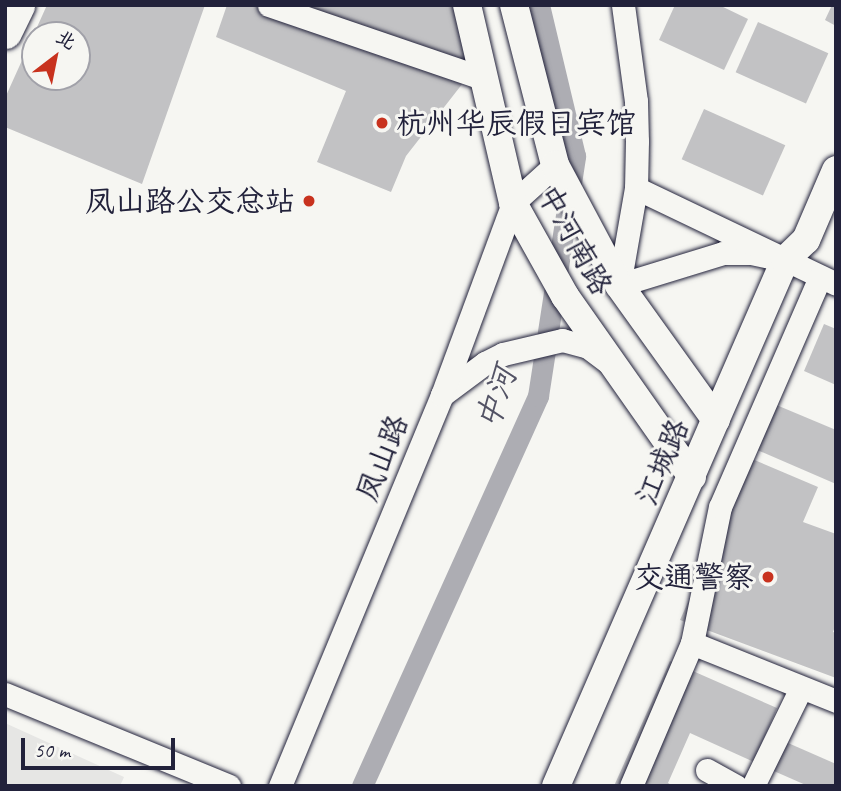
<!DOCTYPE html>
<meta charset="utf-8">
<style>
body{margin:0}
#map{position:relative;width:841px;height:791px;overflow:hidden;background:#f6f6f2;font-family:Caveat,"LXGW WenKai TC",sans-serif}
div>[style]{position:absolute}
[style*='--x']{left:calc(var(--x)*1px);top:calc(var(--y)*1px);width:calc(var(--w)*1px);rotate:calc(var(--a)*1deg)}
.built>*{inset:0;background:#e6e6e4}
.canal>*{height:21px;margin:-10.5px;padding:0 10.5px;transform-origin:10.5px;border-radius:10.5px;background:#adadb3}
.building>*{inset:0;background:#c2c2c4;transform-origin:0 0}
.roads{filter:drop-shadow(0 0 2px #22223b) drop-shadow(0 0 2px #22223b)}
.minor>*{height:23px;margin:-11.5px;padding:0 11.5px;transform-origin:11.5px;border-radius:11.5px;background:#f6f6f2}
.major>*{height:28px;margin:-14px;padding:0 14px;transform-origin:14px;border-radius:14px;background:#f6f6f2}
.highway>*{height:33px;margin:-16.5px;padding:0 16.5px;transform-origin:16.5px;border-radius:16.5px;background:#f6f6f2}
.dots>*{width:19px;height:19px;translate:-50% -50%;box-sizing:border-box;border:4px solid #f6f6f2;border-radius:50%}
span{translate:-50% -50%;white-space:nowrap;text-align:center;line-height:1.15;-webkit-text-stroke:6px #f6f6f2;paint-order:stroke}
.poi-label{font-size:30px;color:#22223b}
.left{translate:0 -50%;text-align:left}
.right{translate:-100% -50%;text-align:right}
.street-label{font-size:30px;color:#22223b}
.water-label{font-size:32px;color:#535365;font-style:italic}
.frame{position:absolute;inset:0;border:7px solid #22223b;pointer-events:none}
.north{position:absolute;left:21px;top:21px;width:70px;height:70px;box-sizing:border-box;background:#f6f6f2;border:2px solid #a1a1a9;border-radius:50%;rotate:32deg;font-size:19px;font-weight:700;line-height:28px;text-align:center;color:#22223b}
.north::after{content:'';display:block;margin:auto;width:24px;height:32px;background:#c8321e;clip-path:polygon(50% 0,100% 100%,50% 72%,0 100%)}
.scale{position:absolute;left:21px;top:738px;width:154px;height:32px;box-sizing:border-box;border:4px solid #22223b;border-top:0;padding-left:9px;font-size:21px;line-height:24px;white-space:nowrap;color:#22223b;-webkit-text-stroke:5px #f6f6f2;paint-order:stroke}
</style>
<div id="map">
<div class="built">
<i style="clip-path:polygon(5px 723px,124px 777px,120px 786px,5px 786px)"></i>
</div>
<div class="canal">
<i style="--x:362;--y:786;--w:428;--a:-65.7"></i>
<i style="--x:538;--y:396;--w:243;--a:-81.2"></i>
<i style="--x:575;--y:156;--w:155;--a:-103.4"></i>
</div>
<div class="building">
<i style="clip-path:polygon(evenodd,47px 5px,205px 5px,142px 184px,5px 127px,5px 98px,47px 5px,35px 35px,77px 35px,77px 77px,35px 77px,35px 35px)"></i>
<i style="clip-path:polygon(227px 5px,467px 5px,470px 74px,406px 156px,391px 192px,317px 162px,346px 91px,216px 37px)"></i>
<i style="clip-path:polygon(675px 5px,719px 5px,748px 19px,724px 70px,659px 40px)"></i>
<i style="clip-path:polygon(832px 5px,836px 5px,836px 26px,825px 20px)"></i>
<i style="left:758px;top:22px;width:77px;height:55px;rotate:24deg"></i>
<i style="left:704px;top:109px;width:89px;height:55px;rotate:24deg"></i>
<i style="clip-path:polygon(824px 324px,836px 329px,836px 385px,804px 371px)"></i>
<i style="clip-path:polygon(774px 404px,836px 430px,836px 484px,755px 449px)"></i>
<i style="clip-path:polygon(752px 459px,818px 487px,803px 522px,836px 534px,836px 624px,833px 632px,836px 633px,836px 678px,680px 620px)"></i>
<i style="clip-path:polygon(670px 661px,777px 708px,754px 762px,690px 733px,668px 783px,673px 786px,614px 786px)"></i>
<i style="clip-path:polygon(779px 739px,836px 764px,836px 786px,808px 786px,767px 768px)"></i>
</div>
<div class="roads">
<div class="minor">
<i style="--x:269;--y:5;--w:228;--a:18.9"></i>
<i style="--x:623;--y:5;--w:97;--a:82.3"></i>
<i style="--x:636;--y:101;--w:40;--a:88.6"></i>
<i style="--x:637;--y:141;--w:47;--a:91.2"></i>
<i style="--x:636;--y:188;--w:98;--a:99.9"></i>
<i style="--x:619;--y:285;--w:109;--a:-17.1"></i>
<i style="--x:723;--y:253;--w:28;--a:0"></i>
<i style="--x:751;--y:253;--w:35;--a:12"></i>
<i style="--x:636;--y:188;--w:222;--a:25.6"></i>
<i style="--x:442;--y:395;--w:54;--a:-36.7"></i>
<i style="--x:485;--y:363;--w:20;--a:-27"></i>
<i style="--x:503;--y:354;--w:61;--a:-13.3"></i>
<i style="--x:562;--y:340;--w:27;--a:15"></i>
<i style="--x:588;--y:347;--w:25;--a:37"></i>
<i style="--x:692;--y:643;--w:155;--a:21.9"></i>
<i style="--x:5;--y:694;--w:242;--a:22.3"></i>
<i style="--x:707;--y:770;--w:33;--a:29"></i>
<i style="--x:280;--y:786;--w:423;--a:-67.5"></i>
<i style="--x:442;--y:395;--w:205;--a:-69.7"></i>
<i style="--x:513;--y:203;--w:57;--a:-42.1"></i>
<i style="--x:631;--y:786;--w:155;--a:-66.9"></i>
<i style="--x:692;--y:643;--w:139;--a:-78.4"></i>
<i style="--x:720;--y:507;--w:251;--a:-66.5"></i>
<i style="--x:753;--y:786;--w:109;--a:-63.9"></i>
</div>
<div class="major">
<i style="--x:467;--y:5;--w:203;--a:76.9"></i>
<i style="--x:513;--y:203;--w:107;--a:60.8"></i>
<i style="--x:565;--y:296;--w:221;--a:54.9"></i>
<i style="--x:514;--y:5;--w:165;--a:75.6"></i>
<i style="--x:555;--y:165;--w:136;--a:61.9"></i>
<i style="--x:619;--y:285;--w:166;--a:54.3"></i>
<i style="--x:556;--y:786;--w:574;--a:-66.47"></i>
<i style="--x:785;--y:260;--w:29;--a:-44"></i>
<i style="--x:806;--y:240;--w:76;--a:-66.8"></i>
</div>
<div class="highway">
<i style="--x:5;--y:32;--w:30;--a:-64"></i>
</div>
</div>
<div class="dots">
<i style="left:382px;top:123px;background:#c8321e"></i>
<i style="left:309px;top:201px;background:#c8321e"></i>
<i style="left:768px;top:577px;background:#c8321e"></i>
</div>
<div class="poi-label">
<span class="left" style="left:396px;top:123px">杭州华辰假日宾馆</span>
<span class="right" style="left:295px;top:201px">凤山路公交总站</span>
<span class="right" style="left:754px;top:577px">交通警察</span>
</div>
<div class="street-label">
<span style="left:575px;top:240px;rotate:61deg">中河南路</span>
<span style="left:382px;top:458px;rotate:-68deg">凤山路</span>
<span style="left:662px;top:462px;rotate:-67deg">江城路</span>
</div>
<div class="water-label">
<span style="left:497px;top:398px;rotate:-71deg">中河</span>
</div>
<div class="frame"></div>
<div class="north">北</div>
<div class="scale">50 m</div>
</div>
